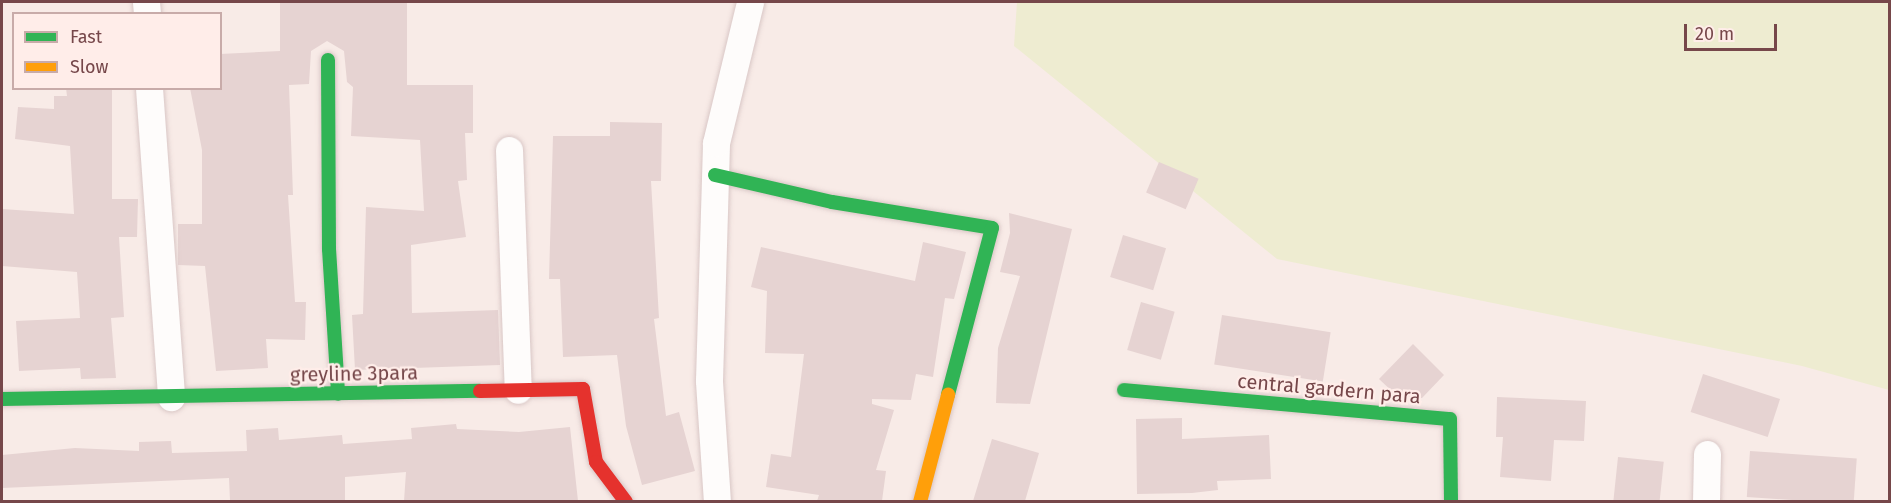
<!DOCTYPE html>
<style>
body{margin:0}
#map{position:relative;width:1891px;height:503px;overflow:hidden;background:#f8ebe7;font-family:"Fira Sans",sans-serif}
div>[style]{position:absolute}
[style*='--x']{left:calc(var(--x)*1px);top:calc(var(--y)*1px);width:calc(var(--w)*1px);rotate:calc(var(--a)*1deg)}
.green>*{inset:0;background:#eeecd1}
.building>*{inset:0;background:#e6d3d2;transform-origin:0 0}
.roads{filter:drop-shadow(0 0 2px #d9c7c6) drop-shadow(0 0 2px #d9c7c6)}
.street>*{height:27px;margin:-13.5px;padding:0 13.5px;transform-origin:13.5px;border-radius:13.5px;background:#fefcfb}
.fast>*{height:14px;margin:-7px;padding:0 7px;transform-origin:7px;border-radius:7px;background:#30b455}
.slow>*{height:14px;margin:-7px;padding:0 7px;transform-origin:7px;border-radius:7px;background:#ff9f0a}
.jam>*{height:14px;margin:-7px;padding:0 7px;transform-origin:7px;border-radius:7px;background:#e5322d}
span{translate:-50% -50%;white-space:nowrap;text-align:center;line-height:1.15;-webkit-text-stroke:4.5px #ffede9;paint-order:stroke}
.street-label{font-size:20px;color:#76474a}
.frame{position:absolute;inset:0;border:3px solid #76474a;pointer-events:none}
.legend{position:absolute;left:12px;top:12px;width:210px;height:78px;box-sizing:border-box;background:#ffede9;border:2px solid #c8aba9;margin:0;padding:8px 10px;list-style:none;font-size:18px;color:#76474a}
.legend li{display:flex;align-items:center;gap:12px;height:30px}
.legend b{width:30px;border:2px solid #c8aba9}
.scale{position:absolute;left:1684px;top:24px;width:93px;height:27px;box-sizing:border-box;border:3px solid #76474a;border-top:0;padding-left:8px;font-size:18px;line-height:21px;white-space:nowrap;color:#76474a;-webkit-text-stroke:4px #ffede9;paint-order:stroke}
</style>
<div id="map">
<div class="green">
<i style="clip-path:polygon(1017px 2px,1889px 2px,1889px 390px,1802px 366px,1277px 259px,1014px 46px)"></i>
</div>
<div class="building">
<i style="clip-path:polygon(280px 2px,407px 2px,407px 85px,473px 85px,473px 133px,465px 133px,467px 180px,458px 181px,466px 237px,411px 245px,412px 313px,498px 310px,500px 365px,355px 370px,352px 315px,363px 314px,366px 207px,424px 211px,420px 140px,351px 136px,353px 87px,347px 82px,344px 51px,327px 41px,311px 51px,309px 84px,289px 85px,293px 195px,288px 195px,295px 302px,306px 302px,305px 340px,266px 339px,268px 368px,216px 371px,205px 266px,178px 265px,178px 224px,202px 224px,202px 150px,190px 88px,220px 88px,220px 54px,280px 51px)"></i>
<i style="clip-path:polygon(66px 88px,112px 88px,112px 199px,138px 199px,137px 237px,119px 237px,124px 317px,111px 318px,116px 378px,81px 379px,80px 368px,19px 371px,16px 321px,80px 318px,77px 272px,2px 266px,2px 209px,74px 214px,70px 146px,15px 139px,18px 107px,54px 109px,54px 96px,67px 96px)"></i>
<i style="clip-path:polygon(610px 122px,662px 123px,661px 181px,651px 181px,659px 318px,654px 319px,666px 416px,679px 412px,695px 471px,642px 485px,626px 426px,617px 355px,563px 357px,560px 279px,549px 279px,553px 136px,610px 136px)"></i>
<i style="left:1159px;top:162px;width:43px;height:33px;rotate:23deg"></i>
<i style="clip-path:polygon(1009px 213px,1072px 229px,1030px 404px,996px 403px,998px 348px,1020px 276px,1000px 272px,1010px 233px)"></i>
<i style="left:1123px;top:235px;width:45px;height:44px;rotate:17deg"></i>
<i style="clip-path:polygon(923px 242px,966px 252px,954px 299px,945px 298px,933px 377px,916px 374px,911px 400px,872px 399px,872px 404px,894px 410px,876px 470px,886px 471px,882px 501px,817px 501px,819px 495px,766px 487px,771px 454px,791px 457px,804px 354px,765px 353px,767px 291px,751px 287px,761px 247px,915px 281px)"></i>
<i style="left:1141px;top:302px;width:35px;height:50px;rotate:16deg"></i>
<i style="left:1222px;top:315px;width:110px;height:50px;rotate:9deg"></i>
<i style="clip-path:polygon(1413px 344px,1444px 375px,1422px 398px,1396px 395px,1379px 379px)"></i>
<i style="left:1703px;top:374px;width:81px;height:40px;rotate:18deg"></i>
<i style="clip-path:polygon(1497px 397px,1586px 401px,1584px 441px,1554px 440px,1551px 481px,1500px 477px,1503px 437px,1496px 437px)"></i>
<i style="clip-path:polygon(1182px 418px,1182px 439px,1269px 435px,1271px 479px,1217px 481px,1218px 490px,1192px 493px,1137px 494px,1136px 419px)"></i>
<i style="clip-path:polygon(456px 424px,457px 429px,519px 432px,570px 427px,578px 501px,404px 501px,406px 472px,345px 477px,345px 501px,230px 501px,229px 478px,2px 488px,2px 455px,75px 448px,139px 451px,139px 442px,171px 441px,172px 453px,247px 451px,246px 430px,278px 428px,279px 440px,342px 435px,343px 444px,412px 439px,411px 428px)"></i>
<i style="clip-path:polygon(992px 439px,1039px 453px,1025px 501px,973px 501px)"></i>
<i style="left:1750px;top:451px;width:107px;height:46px;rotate:4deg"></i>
<i style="left:1618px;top:457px;width:46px;height:44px;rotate:6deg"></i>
</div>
<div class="roads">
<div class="street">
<i style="--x:146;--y:2;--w:12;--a:85"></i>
<i style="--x:149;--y:88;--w:310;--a:85.9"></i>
<i style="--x:509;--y:150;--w:240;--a:87.9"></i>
<i style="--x:717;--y:502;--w:122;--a:-93.8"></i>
<i style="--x:709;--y:380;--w:237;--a:-88.3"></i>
<i style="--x:716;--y:143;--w:145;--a:-76.4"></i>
<i style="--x:1706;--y:502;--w:48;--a:-88.8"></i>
</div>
<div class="fast">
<i style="--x:328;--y:60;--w:189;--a:89.7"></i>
<i style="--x:329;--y:249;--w:145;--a:86.4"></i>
<i style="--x:715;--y:175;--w:120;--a:13"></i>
<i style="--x:832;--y:202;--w:162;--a:9.2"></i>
<i style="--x:992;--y:228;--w:173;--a:104.8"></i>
<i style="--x:1124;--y:390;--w:327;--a:5.1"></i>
<i style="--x:1450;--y:419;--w:83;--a:89.3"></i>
<i style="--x:2;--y:399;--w:478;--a:-1"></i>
</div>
<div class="slow">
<i style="--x:920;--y:502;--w:111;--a:-75.3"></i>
</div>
<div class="jam">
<i style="--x:480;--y:391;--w:103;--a:-1.1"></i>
<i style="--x:583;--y:389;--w:74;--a:79.9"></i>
<i style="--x:596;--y:462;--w:50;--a:53.1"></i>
</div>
</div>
<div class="street-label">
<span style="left:354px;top:374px;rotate:-1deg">greyline 3para</span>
<span style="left:1329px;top:389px;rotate:5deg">central gardern para</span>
</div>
<div class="frame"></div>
<ul class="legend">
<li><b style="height:8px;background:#30b455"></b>Fast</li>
<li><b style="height:8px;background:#ff9f0a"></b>Slow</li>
</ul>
<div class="scale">20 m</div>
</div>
